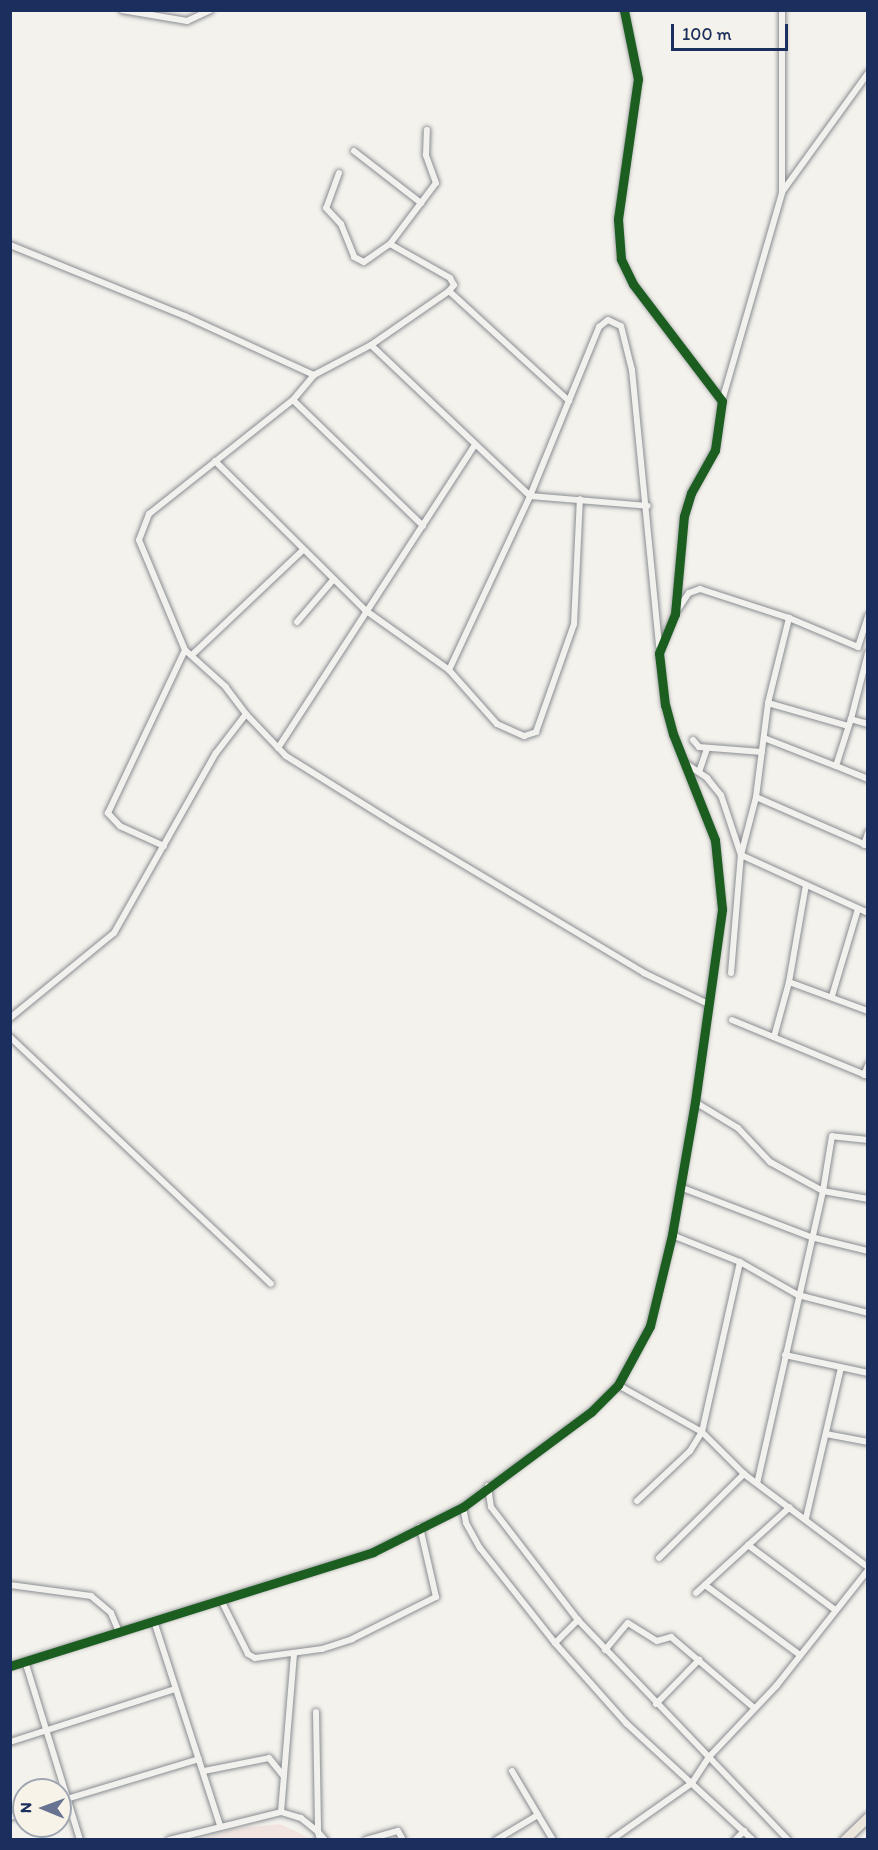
<!DOCTYPE html>
<style>
body{margin:0}
#map{position:relative;width:878px;height:1850px;overflow:hidden;background:#f4f2ec;font-family:Itim,sans-serif}
div>[style]{position:absolute}
[style*='--x']{left:calc(var(--x)*1px);top:calc(var(--y)*1px);width:calc(var(--w)*1px);rotate:calc(var(--a)*1deg)}
.built>*{inset:0;background:#f1e4de}
.roads{filter:drop-shadow(0 0 2px #898c92) drop-shadow(0 0 2px #898c92)}
.street>*{height:6px;margin:-3px;padding:0 3px;transform-origin:3px;border-radius:3px;background:#f2f1ed}
.primary>*{height:9px;margin:-4.5px;padding:0 4.5px;transform-origin:4.5px;border-radius:4.5px;background:#ebe6db}
.cycleway>*{height:9px;margin:-4.5px;padding:0 4.5px;transform-origin:4.5px;border-radius:4.5px;background:#1b5e20}
span{translate:-50% -50%;white-space:nowrap;text-align:center;line-height:1.15;-webkit-text-stroke:6px #f7f3e8;paint-order:stroke}
.frame{position:absolute;inset:0;border:12px solid #1b2f5e;pointer-events:none}
.north{position:absolute;left:12px;top:1778px;width:60px;height:60px;box-sizing:border-box;background:#f7f3e8;border:2px solid #9fa5b1;border-radius:50%;rotate:271deg;font-size:16px;font-weight:700;line-height:24px;text-align:center;color:#1b2f5e}
.north::after{content:'';display:block;margin:auto;width:21px;height:27px;background:#677390;clip-path:polygon(50% 0,100% 100%,50% 72%,0 100%)}
.scale{position:absolute;left:671px;top:24px;width:117px;height:27px;box-sizing:border-box;border:3px solid #1b2f5e;border-top:0;padding-left:8px;font-size:18px;line-height:21px;white-space:nowrap;color:#1b2f5e;-webkit-text-stroke:4px #f7f3e8;paint-order:stroke}
</style>
<div id="map">
<div class="built">
<i style="clip-path:polygon(280px 1824px,312px 1839px,201px 1839px,234px 1829px)"></i>
</div>
<div class="roads">
<div class="street">
<i style="--x:122;--y:10;--w:66;--a:9.6"></i>
<i style="--x:187;--y:21;--w:26;--a:-25"></i>
<i style="--x:354;--y:151;--w:85;--a:37.8"></i>
<i style="--x:339;--y:173;--w:37;--a:110"></i>
<i style="--x:326;--y:208;--w:22;--a:47"></i>
<i style="--x:341;--y:224;--w:35;--a:68"></i>
<i style="--x:354;--y:257;--w:11;--a:27"></i>
<i style="--x:364;--y:262;--w:32;--a:-35"></i>
<i style="--x:390;--y:244;--w:76;--a:-53"></i>
<i style="--x:436;--y:183;--w:30;--a:-110"></i>
<i style="--x:426;--y:155;--w:25;--a:-88"></i>
<i style="--x:782;--y:192;--w:147;--a:-54.1"></i>
<i style="--x:390;--y:244;--w:69;--a:29.5"></i>
<i style="--x:450;--y:278;--w:8;--a:60"></i>
<i style="--x:454;--y:285;--w:8;--a:130"></i>
<i style="--x:10;--y:245;--w:189;--a:22.1"></i>
<i style="--x:185;--y:316;--w:142;--a:24.6"></i>
<i style="--x:371;--y:345;--w:219;--a:43.5"></i>
<i style="--x:530;--y:496;--w:118;--a:4.8"></i>
<i style="--x:293;--y:400;--w:181;--a:44.1"></i>
<i style="--x:722;--y:401;--w:216;--a:-73.9"></i>
<i style="--x:782;--y:193;--w:183;--a:-90"></i>
<i style="--x:215;--y:461;--w:211;--a:44.8"></i>
<i style="--x:365;--y:610;--w:103;--a:35.5"></i>
<i style="--x:449;--y:670;--w:72;--a:48.4"></i>
<i style="--x:497;--y:724;--w:30;--a:24"></i>
<i style="--x:524;--y:736;--w:13;--a:-18"></i>
<i style="--x:536;--y:732;--w:114;--a:-70.6"></i>
<i style="--x:574;--y:624;--w:125;--a:-87.3"></i>
<i style="--x:676;--y:612;--w:23;--a:-56"></i>
<i style="--x:689;--y:593;--w:12;--a:-20"></i>
<i style="--x:700;--y:589;--w:94;--a:18"></i>
<i style="--x:789;--y:618;--w:75;--a:22.8"></i>
<i style="--x:858;--y:647;--w:33;--a:-72"></i>
<i style="--x:297;--y:622;--w:55;--a:-49.4"></i>
<i style="--x:193;--y:654;--w:151;--a:-43.4"></i>
<i style="--x:449;--y:670;--w:192;--a:-65"></i>
<i style="--x:530;--y:496;--w:183;--a:-67.8"></i>
<i style="--x:599;--y:327;--w:11;--a:-38"></i>
<i style="--x:608;--y:320;--w:14;--a:25"></i>
<i style="--x:621;--y:326;--w:45;--a:76"></i>
<i style="--x:632;--y:370;--w:277;--a:84.4"></i>
<i style="--x:768;--y:703;--w:88;--a:-76.1"></i>
<i style="--x:246;--y:714;--w:34;--a:-127"></i>
<i style="--x:226;--y:687;--w:55;--a:-137.9"></i>
<i style="--x:185;--y:650;--w:119;--a:-112.7"></i>
<i style="--x:139;--y:540;--w:28;--a:-69"></i>
<i style="--x:149;--y:514;--w:184;--a:-38.4"></i>
<i style="--x:293;--y:400;--w:33;--a:-50"></i>
<i style="--x:314;--y:375;--w:64;--a:-27.8"></i>
<i style="--x:371;--y:345;--w:95;--a:-34.7"></i>
<i style="--x:449;--y:291;--w:163;--a:42.5"></i>
<i style="--x:851;--y:719;--w:68;--a:-75.6"></i>
<i style="--x:868;--y:724;--w:18;--a:-164"></i>
<i style="--x:851;--y:719;--w:49;--a:107.7"></i>
<i style="--x:836;--y:766;--w:35;--a:22"></i>
<i style="--x:764;--y:738;--w:77;--a:21.3"></i>
<i style="--x:693;--y:740;--w:9;--a:49"></i>
<i style="--x:699;--y:747;--w:63;--a:4.5"></i>
<i style="--x:278;--y:748;--w:360;--a:-57"></i>
<i style="--x:685;--y:763;--w:27;--a:34"></i>
<i style="--x:707;--y:778;--w:22;--a:51"></i>
<i style="--x:721;--y:795;--w:63;--a:71.6"></i>
<i style="--x:741;--y:855;--w:140;--a:24.5"></i>
<i style="--x:699;--y:772;--w:24;--a:-71"></i>
<i style="--x:756;--y:797;--w:122;--a:23.6"></i>
<i style="--x:864;--y:845;--w:13;--a:-72"></i>
<i style="--x:164;--y:846;--w:48;--a:-155.6"></i>
<i style="--x:120;--y:826;--w:18;--a:-133"></i>
<i style="--x:108;--y:813;--w:180;--a:-64.7"></i>
<i style="--x:731;--y:973;--w:118;--a:-85.2"></i>
<i style="--x:741;--y:855;--w:60;--a:-75.5"></i>
<i style="--x:756;--y:797;--w:95;--a:-82.7"></i>
<i style="--x:768;--y:703;--w:83;--a:16"></i>
<i style="--x:789;--y:982;--w:84;--a:20.2"></i>
<i style="--x:832;--y:996;--w:91;--a:-73.4"></i>
<i style="--x:10;--y:1018;--w:134;--a:-39.3"></i>
<i style="--x:114;--y:933;--w:207;--a:-60.5"></i>
<i style="--x:216;--y:753;--w:49;--a:-52.4"></i>
<i style="--x:246;--y:714;--w:58;--a:46.4"></i>
<i style="--x:286;--y:756;--w:125;--a:31.9"></i>
<i style="--x:392;--y:822;--w:294;--a:30.9"></i>
<i style="--x:644;--y:973;--w:71;--a:25.8"></i>
<i style="--x:732;--y:1020;--w:147;--a:22.4"></i>
<i style="--x:10;--y:1037;--w:359;--a:43.4"></i>
<i style="--x:774;--y:1037;--w:57;--a:-74.7"></i>
<i style="--x:789;--y:982;--w:98;--a:-80.1"></i>
<i style="--x:864;--y:1075;--w:11;--a:-68"></i>
<i style="--x:695;--y:1102;--w:50;--a:31.2"></i>
<i style="--x:738;--y:1128;--w:47;--a:46.7"></i>
<i style="--x:770;--y:1162;--w:60;--a:28.7"></i>
<i style="--x:823;--y:1191;--w:299;--a:102.7"></i>
<i style="--x:868;--y:1140;--w:36;--a:-174"></i>
<i style="--x:832;--y:1136;--w:56;--a:99.3"></i>
<i style="--x:823;--y:1191;--w:46;--a:10.1"></i>
<i style="--x:680;--y:1187;--w:140;--a:20.9"></i>
<i style="--x:811;--y:1237;--w:59;--a:13.8"></i>
<i style="--x:672;--y:1235;--w:73;--a:21.7"></i>
<i style="--x:740;--y:1262;--w:67;--a:29.6"></i>
<i style="--x:798;--y:1295;--w:72;--a:14.4"></i>
<i style="--x:785;--y:1355;--w:85;--a:12.2"></i>
<i style="--x:618;--y:1385;--w:96;--a:29.2"></i>
<i style="--x:702;--y:1432;--w:59;--a:45"></i>
<i style="--x:744;--y:1474;--w:155;--a:36.9"></i>
<i style="--x:826;--y:1434;--w:43;--a:10.8"></i>
<i style="--x:488;--y:1486;--w:21;--a:82"></i>
<i style="--x:491;--y:1507;--w:143;--a:52.4"></i>
<i style="--x:578;--y:1620;--w:304;--a:46.3"></i>
<i style="--x:637;--y:1501;--w:73;--a:-43.3"></i>
<i style="--x:690;--y:1451;--w:22;--a:-58"></i>
<i style="--x:702;--y:1432;--w:174;--a:-77.4"></i>
<i style="--x:463;--y:1507;--w:16;--a:79"></i>
<i style="--x:466;--y:1523;--w:29;--a:61"></i>
<i style="--x:480;--y:1548;--w:121;--a:51.7"></i>
<i style="--x:555;--y:1643;--w:107;--a:48.4"></i>
<i style="--x:626;--y:1723;--w:173;--a:42.7"></i>
<i style="--x:806;--y:1518;--w:154;--a:-76.9"></i>
<i style="--x:748;--y:1545;--w:107;--a:36.7"></i>
<i style="--x:659;--y:1558;--w:120;--a:-44.7"></i>
<i style="--x:10;--y:1585;--w:82;--a:7.7"></i>
<i style="--x:91;--y:1596;--w:26;--a:40"></i>
<i style="--x:111;--y:1613;--w:21;--a:67"></i>
<i style="--x:705;--y:1585;--w:118;--a:36.4"></i>
<i style="--x:696;--y:1593;--w:127;--a:-42.5"></i>
<i style="--x:221;--y:1600;--w:60;--a:63.4"></i>
<i style="--x:248;--y:1654;--w:8;--a:30"></i>
<i style="--x:255;--y:1658;--w:68;--a:-7.7"></i>
<i style="--x:322;--y:1649;--w:32;--a:-18"></i>
<i style="--x:352;--y:1639;--w:94;--a:-26.6"></i>
<i style="--x:436;--y:1597;--w:72;--a:-102.9"></i>
<i style="--x:154;--y:1621;--w:214;--a:72.1"></i>
<i style="--x:555;--y:1643;--w:33;--a:-45"></i>
<i style="--x:605;--y:1650;--w:35;--a:-50"></i>
<i style="--x:628;--y:1623;--w:34;--a:32"></i>
<i style="--x:657;--y:1641;--w:15;--a:-16"></i>
<i style="--x:671;--y:1637;--w:109;--a:40.5"></i>
<i style="--x:25;--y:1661;--w:187;--a:72.9"></i>
<i style="--x:10;--y:1666;--w:380;--a:-17.4"></i>
<i style="--x:373;--y:1552;--w:101;--a:-26.6"></i>
<i style="--x:463;--y:1507;--w:159;--a:-36.6"></i>
<i style="--x:591;--y:1412;--w:38;--a:-45"></i>
<i style="--x:618;--y:1385;--w:67;--a:-61.5"></i>
<i style="--x:650;--y:1326;--w:94;--a:-76.4"></i>
<i style="--x:672;--y:1235;--w:135;--a:-80.2"></i>
<i style="--x:695;--y:1102;--w:195;--a:-82"></i>
<i style="--x:722;--y:909;--w:69;--a:-95.8"></i>
<i style="--x:715;--y:840;--w:114;--a:-111.6"></i>
<i style="--x:673;--y:734;--w:30;--a:-105"></i>
<i style="--x:665;--y:705;--w:52;--a:-96.6"></i>
<i style="--x:659;--y:653;--w:42;--a:-67.7"></i>
<i style="--x:675;--y:614;--w:98;--a:-84.8"></i>
<i style="--x:684;--y:516;--w:24;--a:-73"></i>
<i style="--x:691;--y:493;--w:49;--a:-60.8"></i>
<i style="--x:715;--y:450;--w:49;--a:-81.9"></i>
<i style="--x:722;--y:401;--w:147;--a:-127.3"></i>
<i style="--x:633;--y:284;--w:28;--a:-116"></i>
<i style="--x:621;--y:259;--w:40;--a:-94.3"></i>
<i style="--x:618;--y:219;--w:141;--a:-81.9"></i>
<i style="--x:638;--y:79;--w:70;--a:-101.5"></i>
<i style="--x:656;--y:1704;--w:62;--a:-45.7"></i>
<i style="--x:316;--y:1712;--w:120;--a:89"></i>
<i style="--x:318;--y:1832;--w:11;--a:49"></i>
<i style="--x:10;--y:1742;--w:173;--a:-17.8"></i>
<i style="--x:204;--y:1771;--w:66;--a:-11.3"></i>
<i style="--x:269;--y:1758;--w:22;--a:51"></i>
<i style="--x:512;--y:1771;--w:51;--a:59.4"></i>
<i style="--x:60;--y:1801;--w:145;--a:-16.8"></i>
<i style="--x:281;--y:1812;--w:159;--a:-85.3"></i>
<i style="--x:10;--y:1817;--w:15;--a:-16"></i>
<i style="--x:169;--y:1840;--w:115;--a:-14"></i>
<i style="--x:281;--y:1812;--w:21;--a:17"></i>
<i style="--x:301;--y:1818;--w:22;--a:39"></i>
<i style="--x:318;--y:1832;--w:8;--a:76"></i>
<i style="--x:366;--y:1840;--w:33;--a:-16"></i>
<i style="--x:398;--y:1831;--w:10;--a:61"></i>
<i style="--x:496;--y:1840;--w:49;--a:-30.8"></i>
<i style="--x:538;--y:1815;--w:29;--a:59"></i>
<i style="--x:611;--y:1840;--w:99;--a:-35.1"></i>
<i style="--x:692;--y:1783;--w:31;--a:-57"></i>
<i style="--x:709;--y:1757;--w:99;--a:-46.6"></i>
<i style="--x:777;--y:1685;--w:147;--a:-51.6"></i>
<i style="--x:735;--y:1840;--w:13;--a:-45"></i>
</div>
<div class="primary">
<i style="--x:844;--y:1840;--w:33;--a:-44"></i>
</div>
</div>
<div class="cycleway">
<i style="--x:10;--y:1666;--w:380;--a:-17.4"></i>
<i style="--x:373;--y:1552;--w:101;--a:-26.6"></i>
<i style="--x:463;--y:1507;--w:159;--a:-36.6"></i>
<i style="--x:591;--y:1412;--w:38;--a:-45"></i>
<i style="--x:618;--y:1385;--w:67;--a:-61.5"></i>
<i style="--x:650;--y:1326;--w:94;--a:-76.4"></i>
<i style="--x:672;--y:1235;--w:135;--a:-80.2"></i>
<i style="--x:695;--y:1102;--w:195;--a:-82"></i>
<i style="--x:722;--y:909;--w:69;--a:-95.8"></i>
<i style="--x:715;--y:840;--w:114;--a:-111.6"></i>
<i style="--x:673;--y:734;--w:30;--a:-105"></i>
<i style="--x:665;--y:705;--w:52;--a:-96.6"></i>
<i style="--x:659;--y:653;--w:42;--a:-67.7"></i>
<i style="--x:675;--y:614;--w:98;--a:-84.8"></i>
<i style="--x:684;--y:516;--w:24;--a:-73"></i>
<i style="--x:691;--y:493;--w:49;--a:-60.8"></i>
<i style="--x:715;--y:450;--w:49;--a:-81.9"></i>
<i style="--x:722;--y:401;--w:147;--a:-127.3"></i>
<i style="--x:633;--y:284;--w:28;--a:-116"></i>
<i style="--x:621;--y:259;--w:40;--a:-94.3"></i>
<i style="--x:618;--y:219;--w:141;--a:-81.9"></i>
<i style="--x:638;--y:79;--w:70;--a:-101.5"></i>
</div>
<div class="frame"></div>
<div class="north">N</div>
<div class="scale">100 m</div>
</div>
